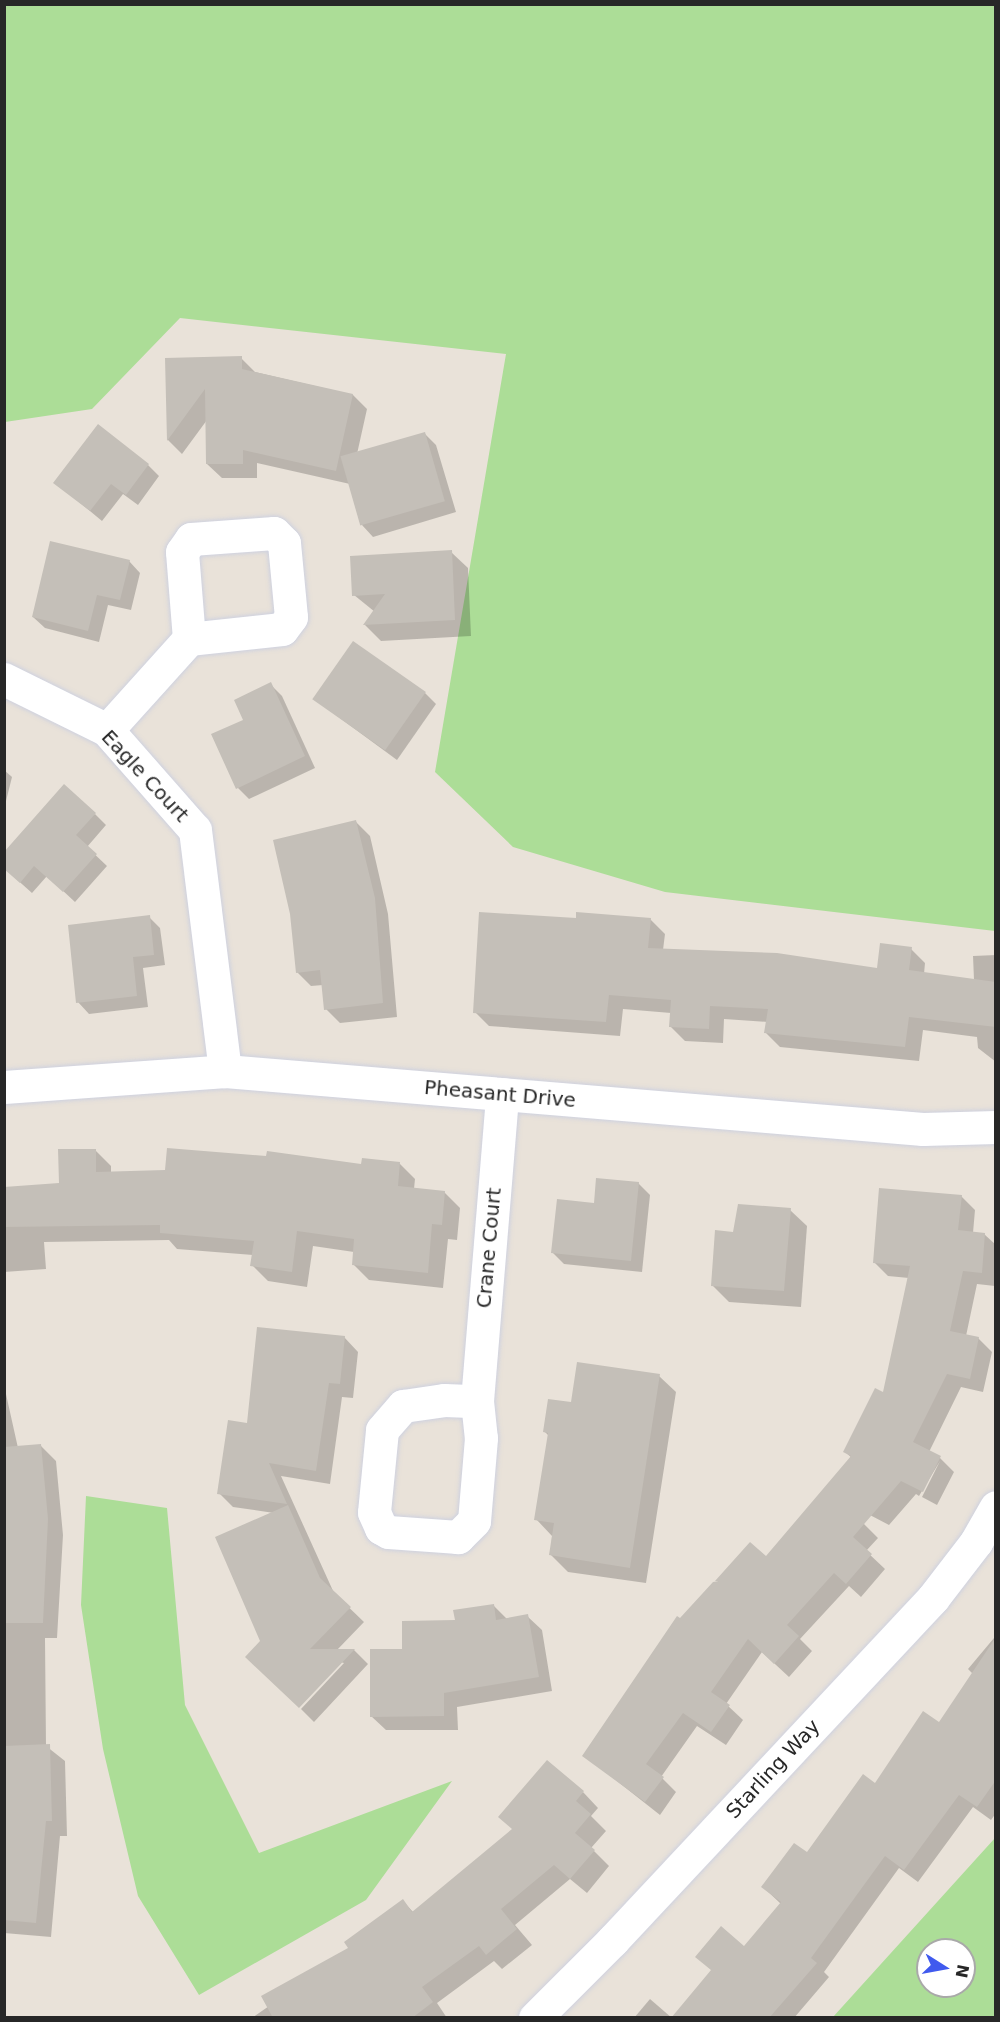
<!DOCTYPE html>
<style>
body{margin:0}
#map{position:relative;width:1000px;height:2022px;overflow:hidden;background:#e9e2d9;font-family:"DejaVu Sans",sans-serif}
div>[style]{position:absolute}
[style*='--x']{left:calc(var(--x)*1px);top:calc(var(--y)*1px);width:calc(var(--w)*1px);rotate:calc(var(--a)*1deg)}
.green>*{inset:0;background:#acdd97}
.shadow>*{inset:0;background:#0003}
.building>*{inset:0;background:#c4bfb8;transform-origin:0 0}
.roads{filter:drop-shadow(0 0 2px #ced1df) drop-shadow(0 0 2px #ced1df)}
.street>*{height:33px;margin:-16.5px;padding:0 16.5px;transform-origin:16.5px;border-radius:16.5px;background:#fff}
.secondary>*{height:33px;margin:-16.5px;padding:0 16.5px;transform-origin:16.5px;border-radius:16.5px;background:#fff}
span{translate:-50% -50%;white-space:nowrap;text-align:center;line-height:1.15;-webkit-text-stroke:5px #fff;paint-order:stroke}
.street-label{font-size:20px;color:#272727}
.frame{position:absolute;inset:0;border:6px solid #272727;pointer-events:none}
.north{position:absolute;left:916px;top:1938px;width:60px;height:60px;box-sizing:border-box;background:#fff;border:2px solid #a9a9a9;border-radius:50%;rotate:101deg;font-size:16px;font-weight:700;line-height:24px;text-align:center;color:#272727}
.north::after{content:'';display:block;margin:auto;width:21px;height:27px;background:#405aee;clip-path:polygon(50% 0,100% 100%,50% 72%,0 100%)}
</style>
<div id="map">
<div class="green">
<i style="clip-path:polygon(5px 4px,995px 5px,995px 931px,665px 892px,513px 847px,435px 772px,506px 354px,180px 318px,92px 409px,5px 422px)"></i>
<i style="clip-path:polygon(86px 1496px,167px 1508px,185px 1705px,259px 1853px,452px 1781px,366px 1900px,199px 1995px,138px 1896px,103px 1749px,81px 1605px)"></i>
<i style="clip-path:polygon(evenodd,995px 1838px,995px 2017px,833px 2017px,995px 1838px,928px 1950px,964px 1950px,964px 1986px,928px 1986px,928px 1950px)"></i>
</div>
<div class="shadow">
<i style="clip-path:polygon(241px 358px,255px 372px,353px 395px,367px 409px,357px 454px,425px 434px,436px 445px,456px 512px,373px 537px,362px 525px,350px 484px,257px 463px,257px 478px,222px 478px,207px 464px,207px 420px,182px 454px,168px 440px,167px 359px)"></i>
<i style="clip-path:polygon(148px 465px,159px 476px,138px 505px,123px 494px,102px 521px,55px 482px)"></i>
<i style="clip-path:polygon(451px 552px,468px 568px,471px 636px,381px 641px,365px 625px,375px 612px,354px 595px)"></i>
<i style="clip-path:polygon(129px 561px,140px 573px,131px 610px,108px 605px,99px 642px,45px 628px,33px 617px)"></i>
<i style="clip-path:polygon(270px 684px,282px 696px,315px 768px,249px 799px,238px 788px,245px 720px)"></i>
<i style="clip-path:polygon(425px 693px,436px 704px,397px 760px,314px 699px)"></i>
<i style="clip-path:polygon(4px 770px,12px 777px,4px 809px)"></i>
<i style="clip-path:polygon(95px 814px,106px 825px,87px 847px,107px 866px,75px 902px,47px 876px,32px 893px,4px 868px)"></i>
<i style="clip-path:polygon(356px 822px,370px 836px,388px 914px,397px 1017px,340px 1023px,326px 1009px,323px 985px,311px 986px,297px 972px)"></i>
<i style="clip-path:polygon(149px 917px,160px 928px,165px 965px,143px 968px,148px 1007px,89px 1014px,78px 1002px)"></i>
<i style="clip-path:polygon(650px 919px,665px 934px,663px 950px,878px 970px,911px 949px,925px 963px,924px 974px,974px 980px,973px 956px,996px 955px,996px 1062px,978px 1048px,977px 1037px,923px 1030px,919px 1061px,780px 1047px,766px 1033px,768px 1022px,724px 1019px,723px 1043px,685px 1041px,671px 1027px,671px 1013px,623px 1009px,620px 1036px,489px 1026px,475px 1012px,577px 920px)"></i>
<i style="clip-path:polygon(95px 1150px,111px 1166px,111px 1173px,399px 1163px,415px 1179px,414px 1189px,444px 1192px,460px 1208px,457px 1240px,448px 1239px,443px 1288px,369px 1280px,353px 1264px,354px 1252px,313px 1246px,307px 1287px,268px 1281px,252px 1265px,253px 1255px,177px 1249px,169px 1240px,44px 1242px,46px 1269px,4px 1272px,4px 1189px,60px 1185px)"></i>
<i style="clip-path:polygon(638px 1183px,650px 1195px,642px 1272px,564px 1264px,553px 1253px,595px 1205px)"></i>
<i style="clip-path:polygon(961px 1196px,975px 1210px,973px 1233px,984px 1234px,996px 1245px,995px 1286px,977px 1284px,966px 1336px,978px 1338px,992px 1352px,983px 1392px,961px 1387px,929px 1452px,940px 1458px,954px 1472px,937px 1505px,922px 1497px,940px 1461px,919px 1496px,916px 1494px,889px 1525px,868px 1514px,862px 1522px,878px 1538px,866px 1551px,885px 1569px,861px 1597px,849px 1586px,800px 1639px,812px 1651px,789px 1677px,762px 1652px,726px 1704px,743px 1720px,726px 1745px,697px 1726px,661px 1777px,676px 1792px,660px 1815px,584px 1755px,680px 1620px,719px 1583px,717px 1580px,766px 1558px,852px 1458px,845px 1452px,884px 1394px,909px 1278px,888px 1276px,874px 1262px)"></i>
<i style="clip-path:polygon(790px 1210px,807px 1226px,801px 1307px,729px 1302px,712px 1285px,734px 1234px)"></i>
<i style="clip-path:polygon(344px 1337px,358px 1352px,353px 1398px,342px 1397px,330px 1484px,281px 1476px,334px 1593px,364px 1622px,337px 1650px,354px 1650px,368px 1664px,314px 1722px,301px 1709px,344px 1663px,262px 1641px,274px 1513px,233px 1507px,219px 1493px,248px 1425px)"></i>
<i style="clip-path:polygon(659px 1376px,676px 1392px,646px 1583px,568px 1572px,551px 1555px,552px 1536px,536px 1519px,549px 1436px,545px 1432px,572px 1404px)"></i>
<i style="clip-path:polygon(4px 1385px,18px 1448px,41px 1446px,56px 1461px,63px 1535px,57px 1638px,45px 1638px,46px 1746px,65px 1761px,67px 1836px,60px 1836px,51px 1937px,4px 1933px)"></i>
<i style="clip-path:polygon(493px 1605px,507px 1619px,527px 1616px,542px 1630px,552px 1691px,457px 1707px,458px 1730px,386px 1730px,371px 1716px,403px 1650px)"></i>
<i style="clip-path:polygon(994px 1638px,996px 1813px,991px 1820px,973px 1807px,918px 1882px,899px 1868px,824px 1972px,829px 1977px,794px 2018px,766px 2018px,697px 1957px,744px 1948px,781px 1904px,763px 1887px,807px 1854px,940px 1724px,973px 1674px,968px 1669px)"></i>
<i style="clip-path:polygon(583px 1792px,598px 1808px,591px 1816px,606px 1831px,591px 1848px,609px 1866px,587px 1893px,570px 1879px,515px 1925px,532px 1945px,502px 1969px,494px 1961px,437px 2003px,447px 2018px,252px 2018px,351px 1949px,403px 1901px,414px 1913px)"></i>
<i style="clip-path:polygon(650px 1999px,672px 2018px,634px 2018px)"></i>
</div>
<div class="building">
<i style="clip-path:polygon(242px 356px,242px 369px,353px 394px,336px 471px,243px 450px,243px 464px,206px 464px,205px 389px,167px 441px,165px 358px)"></i>
<i style="clip-path:polygon(98px 424px,149px 464px,126px 495px,111px 484px,90px 511px,53px 483px)"></i>
<i style="left:425px;top:432px;width:72px;height:88px;rotate:74deg"></i>
<i style="clip-path:polygon(50px 541px,130px 560px,120px 600px,97px 595px,88px 631px,32px 617px)"></i>
<i style="clip-path:polygon(452px 550px,455px 620px,363px 625px,385px 594px,352px 596px,350px 556px)"></i>
<i style="left:353px;top:641px;width:89px;height:71px;rotate:35deg"></i>
<i style="clip-path:polygon(271px 682px,305px 756px,236px 789px,211px 734px,243px 720px,234px 700px)"></i>
<i style="clip-path:polygon(64px 784px,96px 813px,76px 835px,97px 854px,63px 892px,34px 866px,20px 883px,4px 869px,4px 852px)"></i>
<i style="clip-path:polygon(356px 820px,375px 898px,383px 1003px,324px 1010px,320px 970px,296px 973px,290px 914px,273px 840px)"></i>
<i style="clip-path:polygon(479px 912px,576px 918px,576px 912px,651px 918px,648px 948px,777px 953px,877px 968px,880px 943px,912px 947px,909px 970px,996px 982px,996px 1027px,909px 1017px,905px 1047px,764px 1033px,768px 1009px,710px 1006px,709px 1029px,669px 1027px,671px 1000px,609px 995px,606px 1022px,473px 1013px)"></i>
<i style="clip-path:polygon(150px 915px,154px 955px,133px 957px,137px 996px,76px 1003px,68px 925px)"></i>
<i style="clip-path:polygon(167px 1148px,266px 1156px,267px 1151px,361px 1164px,362px 1158px,400px 1162px,398px 1186px,445px 1191px,442px 1225px,432px 1224px,428px 1273px,352px 1265px,354px 1239px,297px 1231px,292px 1272px,250px 1266px,254px 1241px,160px 1233px,160px 1225px,4px 1227px,4px 1187px,59px 1183px,58px 1149px,96px 1149px,96px 1172px,165px 1170px)"></i>
<i style="clip-path:polygon(596px 1178px,639px 1182px,631px 1261px,551px 1253px,557px 1199px,594px 1203px)"></i>
<i style="clip-path:polygon(879px 1188px,962px 1195px,958px 1230px,985px 1233px,982px 1273px,963px 1271px,950px 1331px,979px 1337px,970px 1379px,947px 1374px,913px 1442px,941px 1456px,923px 1492px,901px 1481px,853px 1537px,872px 1554px,846px 1584px,834px 1573px,787px 1625px,799px 1636px,774px 1664px,748px 1639px,711px 1692px,730px 1705px,711px 1732px,683px 1713px,646px 1764px,664px 1777px,645px 1802px,582px 1756px,677px 1616px,680px 1618px,713px 1582px,719px 1581px,715px 1581px,750px 1542px,766px 1556px,851px 1456px,843px 1452px,875px 1388px,883px 1392px,910px 1266px,873px 1263px)"></i>
<i style="clip-path:polygon(738px 1204px,791px 1208px,784px 1291px,711px 1286px,715px 1230px,733px 1232px)"></i>
<i style="clip-path:polygon(257px 1327px,345px 1336px,340px 1384px,329px 1383px,316px 1471px,269px 1463px,287px 1504px,217px 1494px,228px 1420px,247px 1423px)"></i>
<i style="clip-path:polygon(577px 1362px,660px 1374px,630px 1568px,549px 1555px,554px 1523px,534px 1520px,548px 1433px,543px 1432px,548px 1399px,571px 1402px)"></i>
<i style="clip-path:polygon(41px 1444px,48px 1519px,43px 1623px,4px 1623px,4px 1447px)"></i>
<i style="clip-path:polygon(288px 1505px,320px 1578px,351px 1607px,310px 1649px,355px 1649px,299px 1708px,245px 1657px,260px 1641px,215px 1537px)"></i>
<i style="clip-path:polygon(494px 1604px,496px 1620px,528px 1614px,539px 1677px,444px 1693px,444px 1716px,370px 1717px,370px 1649px,402px 1649px,402px 1621px,455px 1620px,453px 1610px)"></i>
<i style="clip-path:polygon(996px 1637px,996px 1780px,977px 1807px,959px 1795px,904px 1870px,885px 1856px,811px 1958px,817px 1963px,769px 2018px,671px 2018px,711px 1970px,695px 1957px,721px 1926px,744px 1946px,781px 1902px,761px 1887px,794px 1843px,807px 1852px,863px 1774px,875px 1783px,923px 1711px,939px 1722px)"></i>
<i style="clip-path:polygon(50px 1744px,52px 1821px,46px 1821px,36px 1923px,4px 1920px,4px 1746px)"></i>
<i style="clip-path:polygon(547px 1760px,584px 1791px,576px 1801px,591px 1814px,575px 1833px,595px 1850px,570px 1879px,554px 1865px,501px 1909px,517px 1929px,486px 1955px,479px 1946px,422px 1987px,433px 2002px,412px 2018px,273px 2018px,261px 1996px,348px 1948px,344px 1942px,403px 1899px,412px 1912px,512px 1829px,498px 1817px)"></i>
</div>
<div class="roads">
<div class="street">
<i style="--x:274;--y:533;--w:14;--a:45"></i>
<i style="--x:284;--y:543;--w:74;--a:84.6"></i>
<i style="--x:291;--y:617;--w:15;--a:127"></i>
<i style="--x:282;--y:629;--w:94;--a:173.9"></i>
<i style="--x:189;--y:639;--w:87;--a:-94.6"></i>
<i style="--x:182;--y:552;--w:16;--a:-55"></i>
<i style="--x:191;--y:539;--w:83;--a:-4.1"></i>
<i style="--x:4;--y:679;--w:115;--a:26.3"></i>
<i style="--x:107;--y:730;--w:133;--a:48.7"></i>
<i style="--x:195;--y:830;--w:243;--a:82.9"></i>
<i style="--x:107;--y:730;--w:122;--a:-48"></i>
<i style="--x:444;--y:1400;--w:33;--a:2"></i>
<i style="--x:477;--y:1401;--w:37;--a:84"></i>
<i style="--x:481;--y:1438;--w:83;--a:94.8"></i>
<i style="--x:474;--y:1521;--w:23;--a:135"></i>
<i style="--x:458;--y:1537;--w:70;--a:-175.9"></i>
<i style="--x:388;--y:1532;--w:8;--a:-150"></i>
<i style="--x:381;--y:1528;--w:17;--a:-114"></i>
<i style="--x:374;--y:1512;--w:82;--a:-84.4"></i>
<i style="--x:382;--y:1430;--w:32;--a:-49"></i>
<i style="--x:403;--y:1406;--w:41;--a:-8.3"></i>
<i style="--x:477;--y:1401;--w:308;--a:-85.3"></i>
<i style="--x:535;--y:2018;--w:110;--a:-45"></i>
<i style="--x:613;--y:1940;--w:468;--a:-46.9"></i>
<i style="--x:933;--y:1598;--w:71;--a:-52.5"></i>
<i style="--x:976;--y:1542;--w:40;--a:-60.3"></i>
</div>
<div class="secondary">
<i style="--x:4;--y:1087;--w:222;--a:-4.1"></i>
<i style="--x:225;--y:1071;--w:700;--a:4.75"></i>
<i style="--x:923;--y:1129;--w:73;--a:-1.6"></i>
</div>
</div>
<div class="street-label">
<span style="left:145px;top:776px;rotate:47deg">Eagle Court</span>
<span style="left:500px;top:1094px;rotate:5deg">Pheasant Drive</span>
<span style="left:489px;top:1248px;rotate:-85deg">Crane Court</span>
<span style="left:773px;top:1769px;rotate:-47deg">Starling Way</span>
</div>
<div class="frame"></div>
<div class="north">N</div>
</div>
